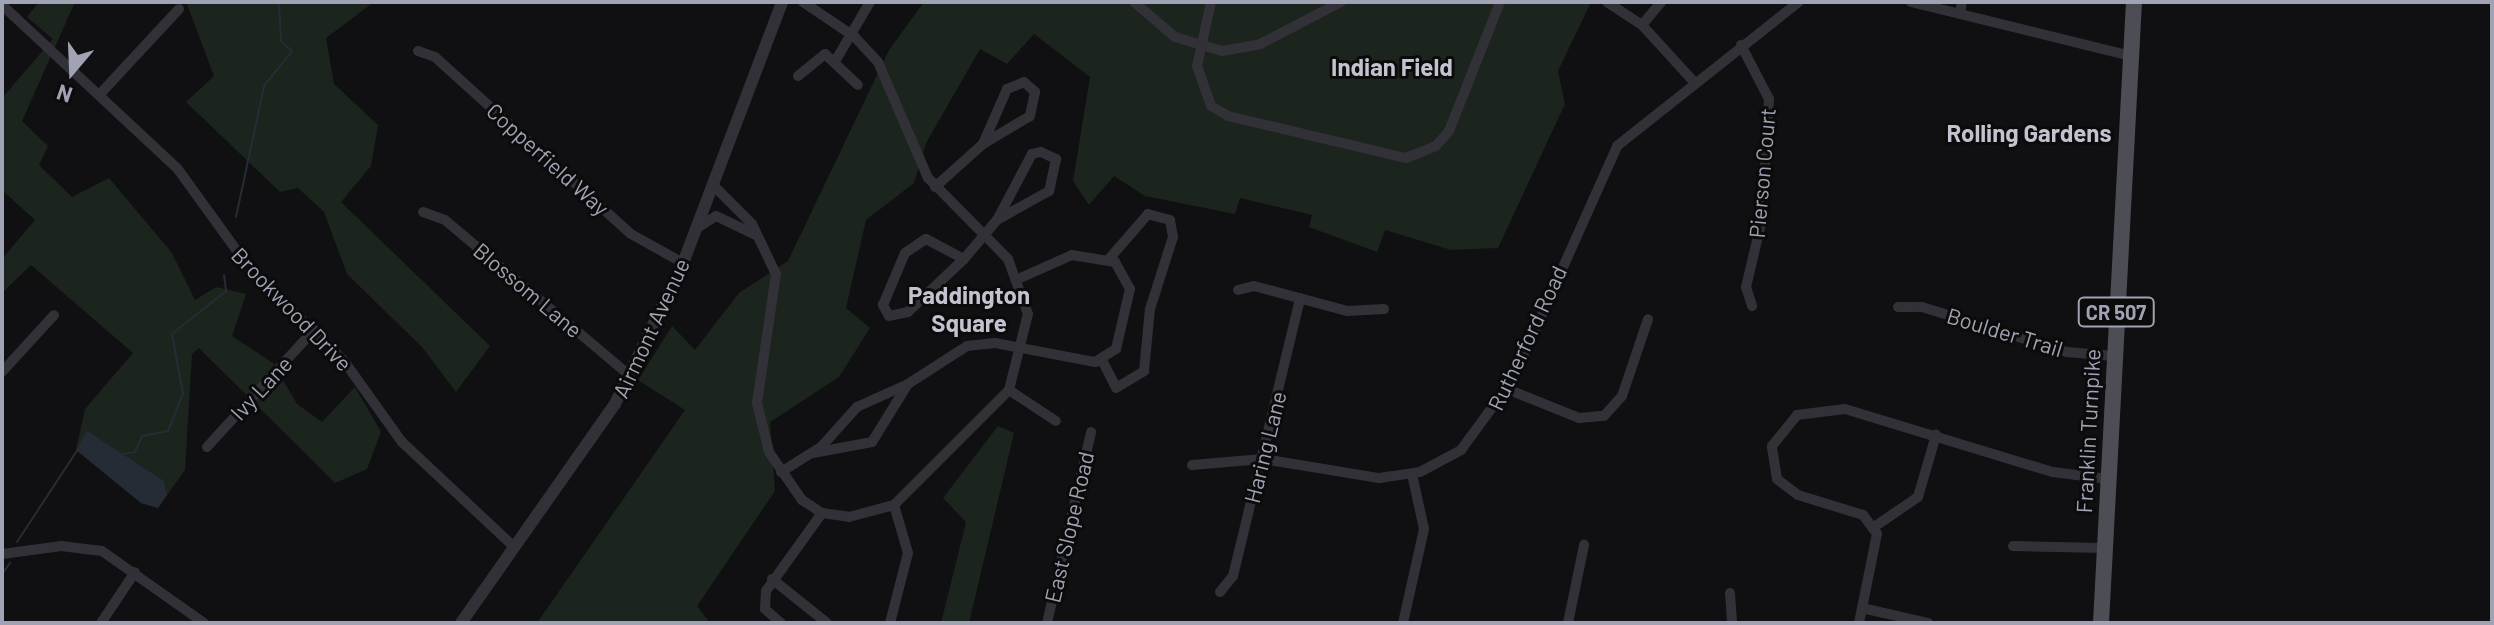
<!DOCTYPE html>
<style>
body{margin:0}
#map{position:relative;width:2494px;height:625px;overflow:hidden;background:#101012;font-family:Barlow,sans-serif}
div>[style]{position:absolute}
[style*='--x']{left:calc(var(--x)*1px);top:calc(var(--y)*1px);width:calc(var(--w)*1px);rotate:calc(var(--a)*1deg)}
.green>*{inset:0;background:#1c241e}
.water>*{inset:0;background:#262c35}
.stream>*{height:2px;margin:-1px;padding:0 1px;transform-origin:1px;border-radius:1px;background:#262c35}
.minor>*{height:10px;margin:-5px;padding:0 5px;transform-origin:5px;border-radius:5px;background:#313137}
.tertiary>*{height:12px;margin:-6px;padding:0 6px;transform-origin:6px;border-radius:6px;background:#313137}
.primary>*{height:16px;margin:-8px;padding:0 8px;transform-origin:8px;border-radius:8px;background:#4d4d56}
span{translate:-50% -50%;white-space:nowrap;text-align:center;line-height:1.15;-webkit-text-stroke:6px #0b0b0c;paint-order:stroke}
.shield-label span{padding:2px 6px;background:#0b0b0c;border:2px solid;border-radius:6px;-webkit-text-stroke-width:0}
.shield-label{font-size:20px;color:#a0a3b3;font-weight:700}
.street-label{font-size:22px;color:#a0a3b3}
.neighbourhood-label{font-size:24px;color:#c2c3cf;font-weight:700}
.frame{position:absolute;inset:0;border:4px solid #a0a3b3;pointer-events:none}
.north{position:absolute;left:32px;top:32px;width:80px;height:80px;-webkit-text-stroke:6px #0b0b0c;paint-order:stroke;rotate:199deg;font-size:22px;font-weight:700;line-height:32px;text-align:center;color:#a0a3b3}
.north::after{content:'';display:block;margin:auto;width:28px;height:36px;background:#a0a3b3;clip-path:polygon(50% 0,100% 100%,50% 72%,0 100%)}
</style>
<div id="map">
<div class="green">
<i style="clip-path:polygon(39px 2px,75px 2px,22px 121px,48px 146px,39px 165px,72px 197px,109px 178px,172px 253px,195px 300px,216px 287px,246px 294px,232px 336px,273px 363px,297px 404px,322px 422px,355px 387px,381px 432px,367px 469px,335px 483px,199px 348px,192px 354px,185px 470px,158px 508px,141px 503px,76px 450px,85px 409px,133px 353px,31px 265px,2px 293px,2px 259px,35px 220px,2px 190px,2px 98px,53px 39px,27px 17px)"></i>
<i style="clip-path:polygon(186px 2px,374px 2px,326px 38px,334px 84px,378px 125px,371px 166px,341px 202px,490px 346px,456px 392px,422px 347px,347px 274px,324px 212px,298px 188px,280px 192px,186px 102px,214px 76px)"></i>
<i style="clip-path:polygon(924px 2px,1591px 2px,1558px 71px,1565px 104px,1498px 248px,1451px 250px,1385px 230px,1377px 252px,1309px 227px,1312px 215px,1240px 198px,1235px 214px,1145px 196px,1114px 176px,1089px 205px,1073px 181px,1090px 77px,1034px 34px,1007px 64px,980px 49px,926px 143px,914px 183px,866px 220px,846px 308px,870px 328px,839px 377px,770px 422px,775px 491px,697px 606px,710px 623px,537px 623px,685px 410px,638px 380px,672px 326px,695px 350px,739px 293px,788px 261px,889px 50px)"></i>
<i style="clip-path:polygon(998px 426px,1014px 433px,969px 623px,941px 623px,966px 522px,943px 498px)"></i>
</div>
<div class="water">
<i style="clip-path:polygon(87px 431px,164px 481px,167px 495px,158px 508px,141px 503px,76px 450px)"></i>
</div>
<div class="stream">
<i style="--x:236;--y:217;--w:134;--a:-77.9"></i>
<i style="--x:264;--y:86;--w:45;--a:-51.3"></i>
<i style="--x:292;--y:51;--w:15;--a:-138"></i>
<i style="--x:281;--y:41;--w:39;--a:-93"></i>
<i style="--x:123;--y:454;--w:12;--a:-9"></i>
<i style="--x:135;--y:452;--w:17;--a:-66"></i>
<i style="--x:142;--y:436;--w:26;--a:-11"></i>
<i style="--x:168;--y:431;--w:40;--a:-68"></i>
<i style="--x:183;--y:394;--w:61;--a:-100.4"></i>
<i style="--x:172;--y:334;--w:69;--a:-38.5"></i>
<i style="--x:226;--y:291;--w:16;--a:-97"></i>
<i style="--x:17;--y:542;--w:111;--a:-56.7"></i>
<i style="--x:2;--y:574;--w:14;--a:-54"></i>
</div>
<div class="minor">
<i style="--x:1134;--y:2;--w:54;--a:40.5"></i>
<i style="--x:1175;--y:37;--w:49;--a:16.6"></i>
<i style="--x:1222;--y:51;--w:39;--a:-10"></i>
<i style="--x:1260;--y:44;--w:91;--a:-27.4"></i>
<i style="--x:1211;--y:2;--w:66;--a:102.3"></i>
<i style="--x:1197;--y:66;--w:42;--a:70.7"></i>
<i style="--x:1211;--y:106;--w:20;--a:30"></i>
<i style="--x:1228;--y:116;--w:183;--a:13.3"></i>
<i style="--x:1406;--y:158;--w:32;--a:-22"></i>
<i style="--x:1436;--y:146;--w:20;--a:-49"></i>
<i style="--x:1449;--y:131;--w:139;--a:-68.4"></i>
<i style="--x:1607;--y:2;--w:42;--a:33.3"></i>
<i style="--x:1642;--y:25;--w:77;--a:47.6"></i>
<i style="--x:1911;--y:2;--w:227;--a:13.8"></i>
<i style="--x:2;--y:5;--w:239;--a:43"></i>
<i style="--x:177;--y:168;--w:125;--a:54.1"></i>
<i style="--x:250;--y:269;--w:132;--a:44.4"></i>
<i style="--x:344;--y:361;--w:100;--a:54.4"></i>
<i style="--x:402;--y:442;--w:152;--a:43.1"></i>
<i style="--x:1960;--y:14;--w:12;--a:-81"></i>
<i style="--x:1642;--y:25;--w:30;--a:-50"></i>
<i style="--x:1741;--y:45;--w:61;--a:62.6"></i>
<i style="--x:1769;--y:99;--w:120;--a:93.3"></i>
<i style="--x:1762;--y:219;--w:70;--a:103.2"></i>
<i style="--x:1746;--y:287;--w:20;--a:72"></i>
<i style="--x:418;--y:51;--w:18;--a:19"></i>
<i style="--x:435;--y:57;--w:264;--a:42.1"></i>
<i style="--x:631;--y:234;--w:60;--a:29.1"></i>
<i style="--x:837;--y:58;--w:65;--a:-59.5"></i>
<i style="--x:798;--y:76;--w:35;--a:-39"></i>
<i style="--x:825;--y:54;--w:45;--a:43.2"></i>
<i style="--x:1024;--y:82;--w:15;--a:42"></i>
<i style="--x:1035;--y:92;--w:25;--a:102"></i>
<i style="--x:1030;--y:116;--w:55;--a:149.2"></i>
<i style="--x:983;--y:144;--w:60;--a:-66.4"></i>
<i style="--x:1007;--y:89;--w:18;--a:-22"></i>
<i style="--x:100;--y:94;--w:116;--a:-47.1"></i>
<i style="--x:1041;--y:152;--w:17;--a:25"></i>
<i style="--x:1056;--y:159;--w:33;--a:102"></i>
<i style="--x:1049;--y:191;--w:60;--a:150.9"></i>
<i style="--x:997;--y:220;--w:75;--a:-62.1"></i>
<i style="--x:1032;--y:154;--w:9;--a:-13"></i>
<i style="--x:713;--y:185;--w:55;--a:45"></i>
<i style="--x:752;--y:224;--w:55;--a:64.4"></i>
<i style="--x:776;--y:274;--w:130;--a:98.4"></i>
<i style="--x:757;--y:403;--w:50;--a:76.2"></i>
<i style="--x:769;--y:452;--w:58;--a:55.5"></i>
<i style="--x:802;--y:500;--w:24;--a:33"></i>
<i style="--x:822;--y:513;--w:27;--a:8"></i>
<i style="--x:849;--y:517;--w:47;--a:-14.9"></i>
<i style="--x:894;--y:505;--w:163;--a:-45"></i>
<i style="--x:1009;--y:390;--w:78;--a:-76"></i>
<i style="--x:1028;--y:314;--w:59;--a:-110"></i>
<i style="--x:1008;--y:259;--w:114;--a:-134.6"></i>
<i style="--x:928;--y:178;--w:126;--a:-113.3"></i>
<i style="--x:878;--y:62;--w:34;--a:-133"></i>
<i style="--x:855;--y:37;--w:63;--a:-146.1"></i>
<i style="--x:935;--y:187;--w:64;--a:-41.9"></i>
<i style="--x:423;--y:212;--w:23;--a:20"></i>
<i style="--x:445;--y:220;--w:241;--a:40.1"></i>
<i style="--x:697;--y:228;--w:22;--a:-32"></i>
<i style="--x:716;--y:216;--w:44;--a:25.4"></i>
<i style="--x:926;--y:239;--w:43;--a:27.8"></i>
<i style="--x:964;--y:259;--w:77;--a:136.6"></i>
<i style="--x:908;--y:312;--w:19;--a:168"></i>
<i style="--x:889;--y:316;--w:13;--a:-119"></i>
<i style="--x:883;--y:305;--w:56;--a:-67.1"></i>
<i style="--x:905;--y:253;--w:25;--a:-34"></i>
<i style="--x:964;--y:259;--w:51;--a:-49.8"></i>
<i style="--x:1238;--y:290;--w:16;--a:-14"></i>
<i style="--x:1254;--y:286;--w:96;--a:15"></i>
<i style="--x:1347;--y:311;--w:37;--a:-3"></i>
<i style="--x:1898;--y:307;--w:24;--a:0"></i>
<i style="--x:1922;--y:307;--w:152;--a:17.2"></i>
<i style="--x:2067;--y:352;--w:46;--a:5"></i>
<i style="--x:1102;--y:360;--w:31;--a:63"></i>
<i style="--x:1116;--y:388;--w:33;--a:-31"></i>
<i style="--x:1144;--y:371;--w:62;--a:-84.5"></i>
<i style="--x:1150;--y:309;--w:76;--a:-72.3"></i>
<i style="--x:1173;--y:237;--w:17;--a:-100"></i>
<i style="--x:1170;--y:220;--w:23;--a:-165"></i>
<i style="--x:1148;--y:214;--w:60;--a:130.9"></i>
<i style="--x:2;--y:372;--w:77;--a:-47.6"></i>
<i style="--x:1507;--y:389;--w:78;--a:21.9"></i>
<i style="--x:1579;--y:418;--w:25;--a:-5"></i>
<i style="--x:1604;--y:416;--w:27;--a:-48"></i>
<i style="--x:1622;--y:396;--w:81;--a:-71.3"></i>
<i style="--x:1009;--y:390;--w:56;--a:33.4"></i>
<i style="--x:207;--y:447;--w:159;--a:-47.6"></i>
<i style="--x:813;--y:453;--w:60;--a:-10.6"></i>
<i style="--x:872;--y:442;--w:68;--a:-58.2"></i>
<i style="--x:908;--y:384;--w:70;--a:-32.8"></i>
<i style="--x:967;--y:346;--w:28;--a:-6"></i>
<i style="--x:995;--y:343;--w:102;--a:10.8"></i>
<i style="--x:1095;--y:362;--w:25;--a:-32"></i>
<i style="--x:1116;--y:349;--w:62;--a:-76.9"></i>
<i style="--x:1130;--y:289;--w:31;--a:-119"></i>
<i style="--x:1115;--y:262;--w:44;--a:-170.8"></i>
<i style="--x:1072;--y:255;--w:59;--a:156"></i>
<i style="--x:1192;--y:465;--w:71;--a:-4.8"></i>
<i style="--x:1263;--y:459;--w:118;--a:9.3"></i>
<i style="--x:1379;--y:478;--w:41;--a:-8.3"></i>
<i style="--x:1420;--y:472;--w:47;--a:-28.2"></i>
<i style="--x:1461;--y:450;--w:88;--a:-53.8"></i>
<i style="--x:1513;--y:379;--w:255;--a:-65.9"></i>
<i style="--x:1617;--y:146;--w:232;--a:-38.4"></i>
<i style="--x:781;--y:472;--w:47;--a:-32"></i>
<i style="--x:821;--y:447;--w:54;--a:-48"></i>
<i style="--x:857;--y:407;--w:56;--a:-24.3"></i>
<i style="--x:1874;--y:527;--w:53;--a:-34.3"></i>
<i style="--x:1918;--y:497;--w:65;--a:-73.8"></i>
<i style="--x:2013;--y:546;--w:92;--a:1.2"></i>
<i style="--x:2;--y:554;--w:60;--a:-7.7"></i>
<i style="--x:61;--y:546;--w:41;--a:7"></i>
<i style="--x:102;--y:551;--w:125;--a:35.2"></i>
<i style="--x:772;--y:579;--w:70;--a:38.7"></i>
<i style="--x:1220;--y:592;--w:21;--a:-51"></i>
<i style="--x:1233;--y:576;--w:286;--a:-76.4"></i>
<i style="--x:1730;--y:593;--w:30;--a:86"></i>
<i style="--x:1862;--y:608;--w:68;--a:12.8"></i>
<i style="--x:101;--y:623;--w:61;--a:-56.3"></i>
<i style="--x:781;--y:623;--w:21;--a:-139"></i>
<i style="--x:765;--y:609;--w:18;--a:-87"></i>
<i style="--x:766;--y:591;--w:96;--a:-54.3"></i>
<i style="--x:890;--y:623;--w:72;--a:-75.6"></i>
<i style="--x:908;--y:553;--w:50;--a:-106.3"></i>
<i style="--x:1047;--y:623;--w:196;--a:-77"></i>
<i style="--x:1403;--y:623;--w:96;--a:-77.4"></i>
<i style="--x:1424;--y:529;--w:56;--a:-102.3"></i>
<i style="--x:1568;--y:623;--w:80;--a:-78.4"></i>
<i style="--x:1859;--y:623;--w:91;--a:-78.6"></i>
<i style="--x:1877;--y:534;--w:24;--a:-126"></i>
<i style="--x:1863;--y:515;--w:68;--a:-162.9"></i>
<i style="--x:1798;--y:495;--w:26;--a:-143"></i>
<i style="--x:1777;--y:479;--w:33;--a:-99"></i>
<i style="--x:1772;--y:446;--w:40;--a:-51"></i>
<i style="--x:1797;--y:415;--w:48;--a:-7.1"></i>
<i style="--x:1845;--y:409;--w:217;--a:16.9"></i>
<i style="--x:2053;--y:472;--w:55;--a:7.3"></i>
</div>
<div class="tertiary">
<i style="--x:461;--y:623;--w:268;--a:-54.9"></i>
<i style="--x:615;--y:404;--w:157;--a:-64.3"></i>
<i style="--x:683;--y:263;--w:279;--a:-69.2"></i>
</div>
<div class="primary">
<i style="--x:2101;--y:623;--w:622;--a:-86.96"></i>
</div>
<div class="shield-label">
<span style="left:2116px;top:312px">CR 507</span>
</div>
<div class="street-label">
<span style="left:548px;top:159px;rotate:42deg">Copperfield Way</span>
<span style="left:1762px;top:173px;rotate:-85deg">Pierson Court</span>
<span style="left:528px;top:290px;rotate:40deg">Blossom Lane</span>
<span style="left:292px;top:309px;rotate:46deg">Brookwood Drive</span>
<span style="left:651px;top:328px;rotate:-65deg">Airmont Avenue</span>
<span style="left:2005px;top:332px;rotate:17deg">Boulder Trail</span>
<span style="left:1527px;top:338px;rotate:-65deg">Rutherford Road</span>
<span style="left:261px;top:388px;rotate:-47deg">Ivy Lane</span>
<span style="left:2088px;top:431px;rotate:-87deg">Franklin Turnpike</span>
<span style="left:1265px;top:447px;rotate:-76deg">Haring Lane</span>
<span style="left:1069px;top:527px;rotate:-77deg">East Slope Road</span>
</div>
<div class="neighbourhood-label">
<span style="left:1392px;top:67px">Indian Field</span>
<span style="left:2029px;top:133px">Rolling Gardens</span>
<span style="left:969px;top:309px">Paddington<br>Square</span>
</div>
<div class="frame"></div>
<div class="north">N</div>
</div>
